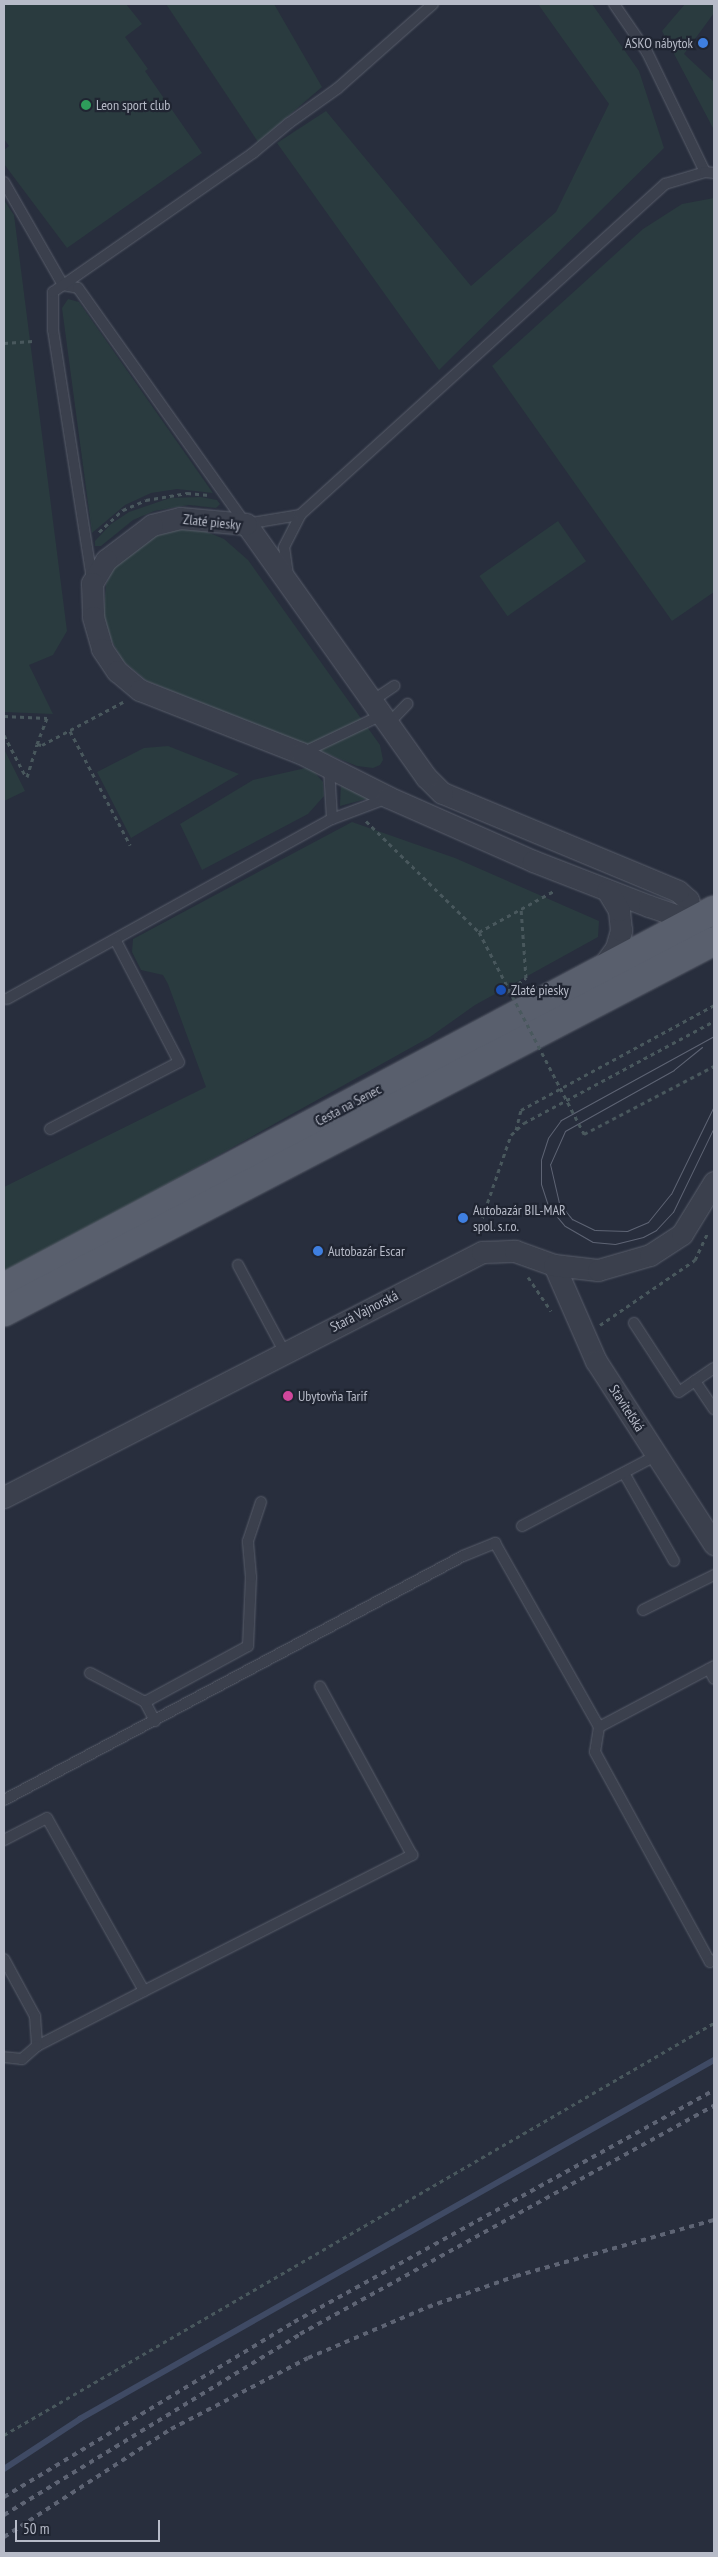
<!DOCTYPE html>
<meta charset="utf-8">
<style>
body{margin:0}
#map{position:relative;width:718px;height:2557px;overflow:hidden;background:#282e3d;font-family:"PT Sans Narrow",sans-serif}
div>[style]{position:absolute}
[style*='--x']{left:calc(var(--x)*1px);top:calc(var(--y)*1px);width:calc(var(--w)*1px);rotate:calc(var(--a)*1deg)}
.green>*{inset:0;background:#2a3b3f;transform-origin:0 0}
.stream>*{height:5.5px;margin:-2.75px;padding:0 2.75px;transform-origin:2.75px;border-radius:2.75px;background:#3f4a64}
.path>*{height:3px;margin-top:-1.5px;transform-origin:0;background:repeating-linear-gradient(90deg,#49585d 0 4px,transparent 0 8px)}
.roads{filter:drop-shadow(0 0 1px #595e6b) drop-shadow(0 0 1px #595e6b)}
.service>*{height:10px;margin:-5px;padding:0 5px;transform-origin:5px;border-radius:5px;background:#3b404d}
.minor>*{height:21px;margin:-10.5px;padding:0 10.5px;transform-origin:10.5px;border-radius:10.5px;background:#3b404d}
.primary>*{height:28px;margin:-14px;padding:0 14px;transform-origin:14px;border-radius:14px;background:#595f6d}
.tram>*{height:1px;margin:-0.5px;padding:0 0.5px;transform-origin:0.5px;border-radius:0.5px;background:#5e6474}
.rail>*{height:4px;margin-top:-2px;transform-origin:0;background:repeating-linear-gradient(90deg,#5e6474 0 5px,transparent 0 10px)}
.path-bridge>*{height:3px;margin-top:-1.5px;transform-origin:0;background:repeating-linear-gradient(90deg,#49585d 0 4px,transparent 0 8px)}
.dots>*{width:14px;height:14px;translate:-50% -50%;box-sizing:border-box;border:2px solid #202532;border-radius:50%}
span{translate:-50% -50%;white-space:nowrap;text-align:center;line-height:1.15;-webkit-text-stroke:4.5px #202532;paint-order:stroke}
.poi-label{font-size:14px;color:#b7bbc8}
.right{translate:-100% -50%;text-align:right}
.left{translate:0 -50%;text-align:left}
.street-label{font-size:14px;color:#b7bbc8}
.frame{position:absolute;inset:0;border:5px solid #b7bbc8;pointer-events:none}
.scale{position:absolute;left:15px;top:2520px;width:145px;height:22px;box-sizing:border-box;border:2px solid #b7bbc8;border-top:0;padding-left:6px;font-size:15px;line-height:18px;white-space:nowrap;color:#b7bbc8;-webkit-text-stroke:4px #202532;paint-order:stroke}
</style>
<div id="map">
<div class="green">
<i style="clip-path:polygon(4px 4px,126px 4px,142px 24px,125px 37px,148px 69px,145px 71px,202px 153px,67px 248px,4px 164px,4px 150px,9px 146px,4px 139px)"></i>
<i style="clip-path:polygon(166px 4px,274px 4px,322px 87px,258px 142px)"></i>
<i style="clip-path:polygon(538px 4px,592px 4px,639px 71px,664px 148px,439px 370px,277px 143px,326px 111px,471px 286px,556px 212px,609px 104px)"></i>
<i style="clip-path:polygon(685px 4px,714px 4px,714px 13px,684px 54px,714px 82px,714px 130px,662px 31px)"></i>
<i style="clip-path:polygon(714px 198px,714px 592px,672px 621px,492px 366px,643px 229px,682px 204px)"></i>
<i style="clip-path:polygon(4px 200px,14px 215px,67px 631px,53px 655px,29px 665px,53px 714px,4px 712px)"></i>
<i style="clip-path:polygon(68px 299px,79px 302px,213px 493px,177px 489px,151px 493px,125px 505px,92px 533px,62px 308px)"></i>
<i style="clip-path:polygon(201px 497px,217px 500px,220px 504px,216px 508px,189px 505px,154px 511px,133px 520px,101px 546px,95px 546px,95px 541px,111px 524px,129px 512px,170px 498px)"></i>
<i style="left:558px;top:521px;width:49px;height:96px;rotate:55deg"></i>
<i style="clip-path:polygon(184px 528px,205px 531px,224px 539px,248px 560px,380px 745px,383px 760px,380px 765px,373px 768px,357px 766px,147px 681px,122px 660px,103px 624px,106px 584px,115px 565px,129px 550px,164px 530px)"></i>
<i style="clip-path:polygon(168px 746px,239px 774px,131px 838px,97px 772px,144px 748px)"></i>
<i style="clip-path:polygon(4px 749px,25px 791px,4px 801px)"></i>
<i style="clip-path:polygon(310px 767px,323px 782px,324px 796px,308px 814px,202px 870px,180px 824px,253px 780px)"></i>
<i style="clip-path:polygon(341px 783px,370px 798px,340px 806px)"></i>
<i style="clip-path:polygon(352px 822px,455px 858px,599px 921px,598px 937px,475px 1005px,430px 1037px,4px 1275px,4px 1187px,206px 1087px,168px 984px,163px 975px,141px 970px,132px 952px,133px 939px)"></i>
</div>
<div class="stream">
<i style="--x:4;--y:2469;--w:91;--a:-33.3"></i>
<i style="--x:80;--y:2419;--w:729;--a:-29.52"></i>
</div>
<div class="path">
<i style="--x:4;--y:343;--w:29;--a:-4"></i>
<i style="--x:99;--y:532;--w:33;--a:-43"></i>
<i style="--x:123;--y:510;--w:25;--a:-23"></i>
<i style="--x:146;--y:500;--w:42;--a:-9.7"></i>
<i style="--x:187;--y:493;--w:22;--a:5"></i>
<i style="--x:4;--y:716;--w:43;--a:2.7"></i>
<i style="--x:47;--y:718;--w:28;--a:111"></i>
<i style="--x:37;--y:744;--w:5;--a:11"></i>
<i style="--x:42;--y:745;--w:92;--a:-28"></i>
<i style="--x:70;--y:731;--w:129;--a:62.2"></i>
<i style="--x:4;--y:735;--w:47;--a:62.4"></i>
<i style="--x:27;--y:777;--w:34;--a:-73"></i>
<i style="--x:366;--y:821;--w:158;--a:44.5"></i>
<i style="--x:479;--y:932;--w:85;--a:-28.7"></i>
<i style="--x:505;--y:993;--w:26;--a:-36"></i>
<i style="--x:526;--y:978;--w:69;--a:-94.1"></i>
<i style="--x:516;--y:1130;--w:21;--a:-76"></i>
<i style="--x:521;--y:1110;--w:220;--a:-28.5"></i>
<i style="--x:477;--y:1233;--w:104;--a:-70.9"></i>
<i style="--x:511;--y:1135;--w:18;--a:-43"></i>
<i style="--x:524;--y:1123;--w:216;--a:-28.2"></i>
<i style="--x:528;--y:1277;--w:41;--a:55.9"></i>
<i style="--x:600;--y:1325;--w:115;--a:-34.4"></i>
<i style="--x:695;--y:1260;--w:29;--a:-65"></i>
<i style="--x:4;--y:2435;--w:821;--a:-30.13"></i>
</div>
<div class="roads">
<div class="service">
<i style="--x:614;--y:4;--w:58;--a:55.5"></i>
<i style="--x:647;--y:52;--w:133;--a:64.2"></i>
<i style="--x:4;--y:182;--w:119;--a:60.2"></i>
<i style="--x:63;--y:285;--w:15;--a:11"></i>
<i style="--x:78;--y:288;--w:290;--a:54.6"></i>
<i style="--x:246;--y:524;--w:55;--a:-9.5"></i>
<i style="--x:288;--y:575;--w:28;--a:-98"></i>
<i style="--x:284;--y:547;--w:36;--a:-63"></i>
<i style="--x:300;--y:515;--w:493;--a:-42.2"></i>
<i style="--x:665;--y:184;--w:42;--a:-16.7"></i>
<i style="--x:705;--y:172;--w:9;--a:6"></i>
<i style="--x:92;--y:579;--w:252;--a:-98.9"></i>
<i style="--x:53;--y:330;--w:38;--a:-90"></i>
<i style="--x:53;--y:292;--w:244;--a:-34.8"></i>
<i style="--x:253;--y:153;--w:47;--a:-39.8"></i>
<i style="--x:289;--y:123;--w:60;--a:-35.5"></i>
<i style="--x:338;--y:88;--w:127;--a:-41.5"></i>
<i style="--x:372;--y:701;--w:27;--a:-34"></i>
<i style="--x:388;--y:724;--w:28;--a:-46"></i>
<i style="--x:302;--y:753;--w:89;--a:-25.4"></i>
<i style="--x:329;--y:768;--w:51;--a:86.6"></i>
<i style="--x:7;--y:999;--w:372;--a:-29"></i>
<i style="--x:332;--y:819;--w:60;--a:-20.6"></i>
<i style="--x:50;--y:1129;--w:145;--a:-27.4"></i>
<i style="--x:179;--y:1062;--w:136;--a:-117.5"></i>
<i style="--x:238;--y:1265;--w:98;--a:61.9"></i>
<i style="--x:634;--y:1323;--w:82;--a:56.9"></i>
<i style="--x:679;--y:1392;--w:19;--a:-35"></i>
<i style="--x:714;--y:1368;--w:23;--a:146"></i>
<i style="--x:695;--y:1381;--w:34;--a:56"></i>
<i style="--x:624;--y:1473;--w:101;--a:60.4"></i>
<i style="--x:522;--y:1526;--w:153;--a:-27.7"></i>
<i style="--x:643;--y:1610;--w:79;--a:-26.2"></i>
<i style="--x:709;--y:1669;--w:11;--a:63"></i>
<i style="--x:90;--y:1673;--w:62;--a:27.8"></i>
<i style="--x:155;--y:1721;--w:21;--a:-118"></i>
<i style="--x:145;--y:1702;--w:117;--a:-28.5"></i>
<i style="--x:248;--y:1646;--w:69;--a:-87.5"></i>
<i style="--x:251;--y:1577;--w:36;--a:-95"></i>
<i style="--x:248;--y:1541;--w:41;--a:-71.6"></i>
<i style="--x:599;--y:1727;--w:25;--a:99"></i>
<i style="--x:595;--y:1752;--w:239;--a:61.3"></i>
<i style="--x:710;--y:1962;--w:4;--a:-27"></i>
<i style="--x:4;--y:1800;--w:520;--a:-27.99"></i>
<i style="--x:463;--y:1556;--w:35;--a:-22"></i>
<i style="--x:495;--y:1543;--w:211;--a:60.5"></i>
<i style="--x:599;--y:1727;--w:130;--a:-27.9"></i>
<i style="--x:4;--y:1840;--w:48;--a:-27.1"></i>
<i style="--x:47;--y:1818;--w:198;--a:60.7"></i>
<i style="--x:144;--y:1991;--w:120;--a:152.8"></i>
<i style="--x:4;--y:1959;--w:65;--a:61.5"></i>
<i style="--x:35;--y:2016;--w:30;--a:86"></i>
<i style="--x:37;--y:2046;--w:20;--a:139"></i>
<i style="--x:22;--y:2059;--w:18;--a:-174"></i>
<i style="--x:144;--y:1991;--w:301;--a:-26.9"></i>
<i style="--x:412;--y:1855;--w:192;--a:-118.6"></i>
</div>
<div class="minor">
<i style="--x:693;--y:921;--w:22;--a:-103"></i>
<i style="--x:688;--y:900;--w:13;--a:-138"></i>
<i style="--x:678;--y:891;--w:256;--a:-157.4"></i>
<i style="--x:442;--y:793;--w:23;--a:-135"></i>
<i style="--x:426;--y:777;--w:310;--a:-125.4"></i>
<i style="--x:246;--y:524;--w:66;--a:-174.8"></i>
<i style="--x:180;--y:518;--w:29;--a:166"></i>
<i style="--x:152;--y:525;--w:58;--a:142.7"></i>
<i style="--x:106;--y:560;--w:27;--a:121"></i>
<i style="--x:92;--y:583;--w:34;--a:88"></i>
<i style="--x:93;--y:617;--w:33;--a:74"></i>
<i style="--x:102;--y:649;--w:27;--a:56"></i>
<i style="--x:117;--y:671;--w:30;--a:40"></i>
<i style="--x:140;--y:690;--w:173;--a:21.4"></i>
<i style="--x:301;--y:753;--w:97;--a:26.8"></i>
<i style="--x:388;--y:797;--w:158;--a:23.8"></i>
<i style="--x:533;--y:861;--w:124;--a:21.2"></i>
<i style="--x:649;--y:906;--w:46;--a:18.8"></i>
<i style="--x:693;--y:921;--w:9;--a:6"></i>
<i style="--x:600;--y:970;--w:27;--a:-54"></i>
<i style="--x:616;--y:948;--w:19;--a:-74"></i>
<i style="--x:621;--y:930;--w:20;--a:-96"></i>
<i style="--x:619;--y:910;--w:23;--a:-121"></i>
<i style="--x:554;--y:1265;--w:105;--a:66.4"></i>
<i style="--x:596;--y:1361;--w:218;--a:57.2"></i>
<i style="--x:4;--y:1497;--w:537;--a:-27.14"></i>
<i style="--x:482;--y:1252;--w:33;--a:-2"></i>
<i style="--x:515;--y:1251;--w:41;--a:19.7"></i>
<i style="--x:554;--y:1265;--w:44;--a:6.5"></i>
<i style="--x:598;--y:1270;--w:54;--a:-16.1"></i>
<i style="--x:650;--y:1255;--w:38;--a:-33"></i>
<i style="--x:682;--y:1234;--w:61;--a:-58.4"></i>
</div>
<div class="primary">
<i style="--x:4;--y:1287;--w:804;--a:-27.97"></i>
<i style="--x:4;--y:1312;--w:801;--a:-27.59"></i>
</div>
</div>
<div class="tram">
<i style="--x:714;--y:1036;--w:175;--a:151.2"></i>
<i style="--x:561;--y:1120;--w:22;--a:126"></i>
<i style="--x:548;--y:1138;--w:23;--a:108"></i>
<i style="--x:541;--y:1160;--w:24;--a:90"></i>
<i style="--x:541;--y:1184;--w:23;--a:72"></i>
<i style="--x:548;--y:1206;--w:26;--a:50"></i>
<i style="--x:565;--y:1226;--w:32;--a:30"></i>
<i style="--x:593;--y:1242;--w:22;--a:5"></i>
<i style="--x:615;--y:1244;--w:29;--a:-14"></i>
<i style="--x:643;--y:1237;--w:15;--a:-28"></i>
<i style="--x:656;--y:1230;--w:25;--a:-47"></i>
<i style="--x:673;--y:1212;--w:94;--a:-64.2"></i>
<i style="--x:702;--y:1047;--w:36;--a:141"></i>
<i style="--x:674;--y:1070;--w:125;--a:150.8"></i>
<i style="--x:565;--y:1131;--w:36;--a:114"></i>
<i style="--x:550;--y:1164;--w:40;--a:77"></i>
<i style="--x:559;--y:1203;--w:21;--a:51"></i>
<i style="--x:572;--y:1219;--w:25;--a:26"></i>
<i style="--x:595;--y:1230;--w:32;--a:2"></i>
<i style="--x:627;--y:1231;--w:23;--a:-23"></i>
<i style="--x:648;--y:1222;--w:36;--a:-51"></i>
<i style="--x:671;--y:1194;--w:98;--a:-64"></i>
</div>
<div class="rail">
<i style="--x:4;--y:2497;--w:339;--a:-31.1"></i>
<i style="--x:294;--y:2322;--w:480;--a:-28.9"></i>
<i style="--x:4;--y:2515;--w:347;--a:-31.4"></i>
<i style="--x:300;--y:2334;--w:473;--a:-28.9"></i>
<i style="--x:4;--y:2537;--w:199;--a:-32.9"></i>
<i style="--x:171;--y:2429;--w:154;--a:-27.4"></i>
<i style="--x:308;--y:2358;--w:130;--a:-23"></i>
<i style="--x:428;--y:2307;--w:93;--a:-19.4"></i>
<i style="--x:516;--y:2276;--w:206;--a:-15.8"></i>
</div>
<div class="path-bridge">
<i style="--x:479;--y:932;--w:228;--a:62.5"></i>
<i style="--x:584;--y:1134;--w:147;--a:-27.6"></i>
</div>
<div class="dots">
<i style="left:703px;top:43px;background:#3f7fe0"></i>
<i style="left:86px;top:105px;background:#2e9e5b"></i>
<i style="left:501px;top:990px;background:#1a4fb4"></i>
<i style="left:463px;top:1218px;background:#3f7fe0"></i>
<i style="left:318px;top:1251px;background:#3f7fe0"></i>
<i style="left:288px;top:1396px;background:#d1479c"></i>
</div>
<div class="poi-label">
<span class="right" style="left:693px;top:43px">ASKO nábytok</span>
<span class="left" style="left:96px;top:105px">Leon sport club</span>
<span class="left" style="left:511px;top:990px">Zlaté piesky</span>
<span class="left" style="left:473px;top:1218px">Autobazár BIL-MAR<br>spol. s.r.o.</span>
<span class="left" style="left:328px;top:1251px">Autobazár Escar</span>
<span class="left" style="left:298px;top:1396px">Ubytovňa Tarif</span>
</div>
<div class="street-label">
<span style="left:212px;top:522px;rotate:6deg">Zlaté piesky</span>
<span style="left:348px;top:1105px;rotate:-28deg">Cesta na Senec</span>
<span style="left:364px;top:1311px;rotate:-27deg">Stará Vajnorská</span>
<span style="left:627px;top:1408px;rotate:57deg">Staviteľská</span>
</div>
<div class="frame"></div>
<div class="scale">50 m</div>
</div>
